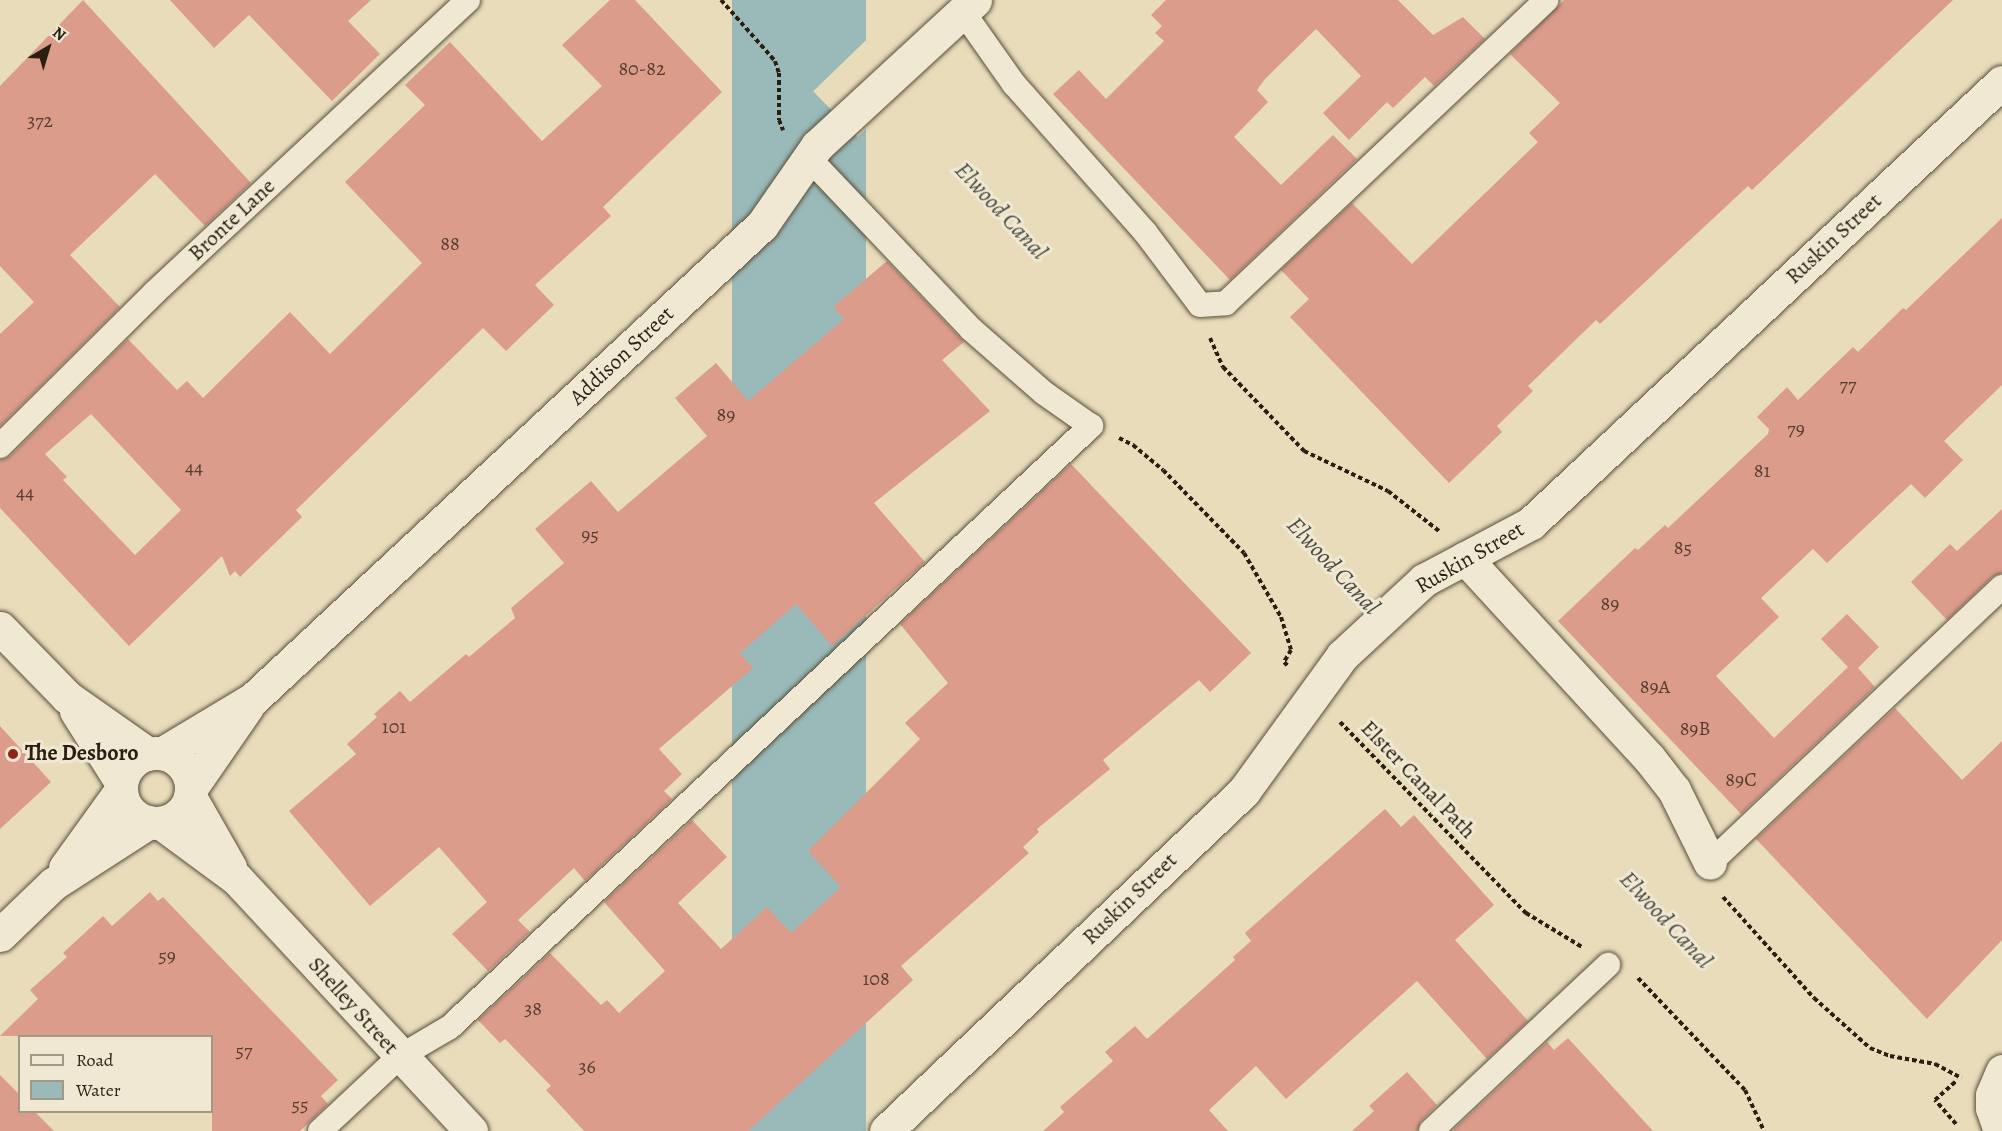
<!DOCTYPE html>
<html>
<head>
<meta charset="utf-8">
<style>
	body { margin:0 }
	#map { position:relative; width:2002px; height:1131px; overflow:hidden; background:#e8dcbb; font-family:Alegreya,serif }
	div>[style] { position:absolute }
	.water>* { inset:0; background:#99bab9; transform-origin:0 0 }
	.pier>* { inset:0; background:#e8dcbb; transform-origin:0 0 }
	.building>* { inset:0; background:#dc9c8c }
	.path>* { height:4px; margin-top:-2px; transform-origin:0; background:repeating-linear-gradient(90deg,#2a1f10 0 4.5px,transparent 0 7.5px) }
	.roads { filter:drop-shadow(0 0 2px #5a4e3b) drop-shadow(0 0 2px #5a4e3b) }
	.lane>* { height:24px; margin:-12px; padding:0 12px; transform-origin:12px; border-radius:12px; background:#f0e8d3 }
	.street>* { height:33px; margin:-16.5px; padding:0 16.5px; transform-origin:16.5px; border-radius:16.5px; background:#f0e8d3 }
	.street>.ring { margin:-16.5px; padding:0; box-sizing:content-box; background:none; border:33px solid #f0e8d3; border-radius:50% }
	.dots>* { width:16px; height:16px; translate:-50% -50%; box-sizing:border-box; border:3px solid #f0e8d3; border-radius:50% }
	span { translate:-50% -50%; white-space:nowrap; text-align:center; line-height:1.15; -webkit-text-stroke:6px #f0e8d3; paint-order:stroke }
	.number-label { font-size:20px; color:#563e2f }
	.number-label span { -webkit-text-stroke-width:0 }
	.street-label { font-size:22px; color:#2a1f10 }
	.poi-label { font-size:22px; color:#2a1f10; font-weight:700 }
	.left { translate:0 -50%; text-align:left }
	.water-label { font-size:24px; color:#4b4e43; font-style:italic }
	.legend { position:absolute; left:18px; top:1035px; width:195px; height:78px; box-sizing:border-box; background:#f0e8d3; border:2px solid #a19885; margin:0; padding:8px 10px; list-style:none; font-size:18px; color:#2a1f10 }
	.legend li { display:flex; align-items:center; gap:12px; height:30px }
	.legend b { width:30px; border:2px solid #a19885 }
	.north { position:absolute; left:18px; top:18px; width:60px; height:60px; -webkit-text-stroke:4px #f0e8d3; paint-order:stroke; rotate:38deg; font-size:16px; font-weight:700; line-height:24px; text-align:center; color:#2a1f10 }
	.north::after { content:''; display:block; margin:auto; width:21px; height:27px; background:#2a1f10; clip-path:polygon(50% 0,100% 100%,50% 72%,0 100%) }
</style>
</head>
<body>
<div id="map">
	<div class="water">
		<div style="left:732px;top:0;width:134px;height:1551px"></div>
	</div>
	<div class="pier">
		<div style="left:888px;top:19px;width:64px;height:104px;rotate:46deg"></div>
		<div style="left:1398px;top:563px;width:54px;height:103px;rotate:47deg"></div>
		<div style="clip-path:polygon(1909px 1108px,1930px 1131px,1885px 1131px)"></div>
	</div>
	<div class="building">
		<div style="clip-path:polygon(83px 0,251px 183px,205px 226px,155px 174px,70px 255px,120px 307px,0 426px,0 334px,34px 302px,0 266px,0 86px)"></div>
		<div style="clip-path:polygon(170px 0,371px 0,348px 21px,380px 54px,332px 101px,249px 15px,214px 48px)"></div>
		<div style="clip-path:polygon(evenodd,610px 0,635px 0,722px 92px,603px 207px,611px 216px,535px 285px,554px 305px,506px 351px,483px 328px,296px 510px,302px 517px,240px 577px,235px 571px,230px 576px,222px 556px,129px 646px,0 508px,0 460px,10px 456px,128px 339px,177px 390px,187px 381px,203px 398px,290px 312px,330px 354px,422px 263px,345px 182px,425px 105px,405px 85px,450px 42px,542px 141px,602px 86px,562px 45px,610px 0,91px 414px,181px 510px,135px 555px,63px 480px,67px 477px,45px 454px,91px 414px)"></div>
		<div style="clip-path:polygon(1166px 0,1398px 0,1433px 35px,1463px 17px,1485px 39px,1434px 86px,1425px 77px,1393px 108px,1387px 102px,1349px 140px,1323px 113px,1361px 76px,1316px 29px,1265px 79px,1257px 90px,1268px 102px,1234px 137px,1281px 185px,1333px 135px,1357px 159px,1230px 280px,1053px 94px,1079px 70px,1106px 99px,1164px 41px,1155px 33px,1162px 26px,1151px 15px)"></div>
		<div style="clip-path:polygon(1564px 0,1953px 0,1752px 190px,1748px 186px,1600px 324px,1596px 320px,1528px 386px,1533px 391px,1497px 426px,1502px 432px,1449px 483px,1290px 317px,1309px 299px,1281px 270px,1352px 203px,1412px 264px,1538px 142px,1529px 133px,1560px 103px,1510px 54px)"></div>
		<div style="clip-path:polygon(2002px 218px,2002px 385px,1944px 441px,1963px 460px,1925px 498px,1911px 484px,1827px 563px,1813px 549px,1761px 598px,1779px 617px,1716px 676px,1774px 738px,1848px 667px,1821px 639px,1847px 614px,1879px 647px,1858px 668px,1875px 687px,1741px 814px,1558px 621px,1635px 548px,1638px 550px,1665px 525px,1668px 528px,1768px 434px,1769px 429px,1757px 417px,1787px 387px,1798px 400px,1853px 347px,1858px 352px,1903px 308px,1906px 310px)"></div>
		<div style="clip-path:polygon(887px 261px,964px 342px,942px 360px,990px 411px,874px 503px,925px 562px,832px 646px,796px 604px,740px 653px,753px 668px,659px 749px,682px 774px,664px 791px,672px 799px,585px 881px,574px 868px,518px 920px,530px 932px,488px 971px,452px 934px,487px 902px,439px 847px,370px 906px,289px 811px,356px 754px,347px 744px,377px 717px,374px 714px,400px 691px,410px 702px,466px 654px,469px 657px,515px 618px,511px 608px,564px 563px,535px 529px,591px 481px,618px 512px,707px 436px,675px 398px,716px 363px,748px 401px,844px 319px,833px 307px)"></div>
		<div style="clip-path:polygon(1071px 464px,1251px 653px,1210px 692px,1199px 680px,1103px 760px,1110px 769px,1037px 829px,1039px 832px,1023px 847px,1029px 853px,901px 966px,913px 980px,748px 1131px,584px 1131px,546px 1090px,551px 1086px,505px 1039px,500px 1043px,478px 1020px,550px 953px,601px 1005px,607px 1000px,619px 1013px,665px 971px,604px 902px,692px 820px,727px 857px,678px 903px,721px 949px,767px 907px,791px 933px,841px 887px,808px 851px,920px 739px,905px 723px,948px 683px,900px 624px)"></div>
		<div style="clip-path:polygon(2002px 509px,2002px 573px,1992px 577px,1947px 620px,1911px 582px,1950px 544px,1957px 551px)"></div>
		<div style="clip-path:polygon(1895px 708px,1962px 780px,2002px 741px,2002px 940px,1927px 1019px,1756px 839px)"></div>
		<div style="clip-path:polygon(0 726px,51px 782px,0 829px)"></div>
		<div style="clip-path:polygon(1385px 809px,1401px 827px,1414px 815px,1494px 905px,1455px 940px,1528px 1021px,1487px 1059px,1417px 981px,1286px 1099px,1256px 1066px,1209px 1110px,1228px 1131px,1043px 1131px,1064px 1112px,1060px 1107px,1113px 1061px,1105px 1052px,1135px 1026px,1147px 1039px,1235px 960px,1233px 957px,1251px 941px,1245px 933px)"></div>
		<div style="clip-path:polygon(150px 892px,158px 901px,163px 897px,338px 1080px,321px 1096px,328px 1104px,300px 1131px,212px 1131px,212px 1036px,0 1036px,38px 999px,30px 990px,67px 957px,63px 953px,103px 916px,112px 926px)"></div>
		<div style="clip-path:polygon(1568px 1038px,1653px 1131px,1452px 1131px,1547px 1042px,1554px 1050px)"></div>
		<div style="clip-path:polygon(1407px 1072px,1437px 1105px,1421px 1121px,1417px 1131px,1352px 1131px,1374px 1111px,1369px 1106px)"></div>
		<div style="clip-path:polygon(0 1075px,20px 1095px,20px 1112px,35px 1112px,54px 1131px,0 1131px)"></div>
	</div>
	<div class="path">
		<div style="left:721px;top:0;width:81px;rotate:48.5deg"></div>
		<div style="left:775px;top:61px;width:13px;rotate:72deg"></div>
		<div style="left:779px;top:73px;width:47px;rotate:90deg"></div>
		<div style="left:779px;top:120px;width:11px;rotate:68deg"></div>
		<div style="left:1210px;top:338px;width:32px;rotate:66deg"></div>
		<div style="left:1223px;top:367px;width:117px;rotate:46deg"></div>
		<div style="left:1304px;top:451px;width:93px;rotate:25.5deg"></div>
		<div style="left:1388px;top:491px;width:65px;rotate:38.1deg"></div>
		<div style="left:1119px;top:438px;width:16px;rotate:27deg"></div>
		<div style="left:1133px;top:445px;width:39px;rotate:40deg"></div>
		<div style="left:1163px;top:470px;width:116px;rotate:45.7deg"></div>
		<div style="left:1244px;top:553px;width:74px;rotate:60deg"></div>
		<div style="left:1281px;top:617px;width:34px;rotate:73deg"></div>
		<div style="left:1291px;top:650px;width:14px;rotate:120deg"></div>
		<div style="left:1284px;top:662px;width:6px;rotate:45deg"></div>
		<div style="left:1340px;top:722px;width:267px;rotate:45.8deg"></div>
		<div style="left:1526px;top:913px;width:66px;rotate:31.3deg"></div>
		<div style="left:1723px;top:897px;width:136px;rotate:48deg"></div>
		<div style="left:1814px;top:998px;width:75px;rotate:41.8deg"></div>
		<div style="left:1870px;top:1048px;width:22px;rotate:22deg"></div>
		<div style="left:1890px;top:1056px;width:46px;rotate:10.1deg"></div>
		<div style="left:1935px;top:1064px;width:30px;rotate:28deg"></div>
		<div style="left:1638px;top:978px;width:155px;rotate:46.3deg"></div>
		<div style="left:1745px;top:1090px;width:45px;rotate:65.1deg"></div>
		<div style="left:1956px;top:1124px;width:32px;rotate:-131deg"></div>
		<div style="left:1935px;top:1100px;width:30px;rotate:-42deg"></div>
	</div>
	<div class="roads">
		<div class="lane">
			<div style="left:961px;top:9px;width:92px;rotate:54.8deg"></div>
			<div style="left:1014px;top:84px;width:198px;rotate:48.5deg"></div>
			<div style="left:1145px;top:232px;width:91px;rotate:53deg"></div>
			<div style="left:1200px;top:305px;width:26px;rotate:-4deg"></div>
			<div style="left:1226px;top:303px;width:441px;rotate:-43.4deg"></div>
			<div style="left:0;top:446px;width:218px;rotate:-44.8deg"></div>
			<div style="left:155px;top:292px;width:428px;rotate:-43deg"></div>
			<div style="left:1710px;top:863px;width:402px;rotate:-43.4deg"></div>
			<div style="left:320px;top:1131px;width:108px;rotate:-43.1deg"></div>
			<div style="left:399px;top:1057px;width:59px;rotate:-30.5deg"></div>
			<div style="left:450px;top:1027px;width:879px;rotate:-43.16deg"></div>
			<div style="left:1091px;top:426px;width:57px;rotate:-144.9deg"></div>
			<div style="left:1044px;top:393px;width:97px;rotate:-138.8deg"></div>
			<div style="left:971px;top:329px;width:237px;rotate:-133.5deg"></div>
			<div style="left:1431px;top:1131px;width:243px;rotate:-43.2deg"></div>
		</div>
		<div class="street">
			<div style="left:1465px;top:558px;width:272px;rotate:47.4deg"></div>
			<div style="left:1649px;top:758px;width:41px;rotate:52deg"></div>
			<div style="left:1674px;top:790px;width:81px;rotate:63.7deg"></div>
			<div style="left:0;top:628px;width:96px;rotate:45.8deg"></div>
			<div style="left:67px;top:697px;width:99px;rotate:35.1deg"></div>
			<div style="left:76px;top:711px;width:84px;rotate:57.6deg"></div>
			<div style="left:163px;top:753px;width:105px;rotate:-31deg"></div>
			<div style="left:253px;top:699px;width:696px;rotate:-42.96deg"></div>
			<div style="left:762px;top:225px;width:96px;rotate:-55.2deg"></div>
			<div style="left:817px;top:146px;width:215px;rotate:-42.7deg"></div>
			<div class="ring" style="left:121px;top:753px;width:37px;height:37px"></div>
			<div style="left:191px;top:788px;width:98px;rotate:-55.3deg"></div>
			<div style="left:190px;top:797px;width:81px;rotate:60.3deg"></div>
			<div style="left:161px;top:823px;width:94px;rotate:36.4deg"></div>
			<div style="left:237px;top:879px;width:344px;rotate:47.1deg"></div>
			<div style="left:65px;top:868px;width:96px;rotate:-54.3deg"></div>
			<div style="left:0;top:935px;width:74px;rotate:-43.9deg"></div>
			<div style="left:53px;top:884px;width:114px;rotate:-32.9deg"></div>
			<div style="left:886px;top:1131px;width:494px;rotate:-43.5deg"></div>
			<div style="left:1244px;top:791px;width:167px;rotate:-54deg"></div>
			<div style="left:1342px;top:656px;width:112px;rotate:-42.8deg"></div>
			<div style="left:1424px;top:580px;width:121px;rotate:-28deg"></div>
			<div style="left:1531px;top:523px;width:645px;rotate:-43.12deg"></div>
			<div style="left:2000px;top:1131px;width:24px;rotate:-109deg"></div>
			<div style="left:1992px;top:1108px;width:13px;rotate:-90deg"></div>
			<div style="left:1992px;top:1095px;width:26px;rotate:-67deg"></div>
		</div>
	</div>
	<div class="dots">
		<div style="left:13px;top:754px;background:#8f2418"></div>
	</div>
	<div class="number-label">
		<span style="left:642px;top:68px">80-82</span>
		<span style="left:40px;top:120px">372</span>
		<span style="left:450px;top:243px">88</span>
		<span style="left:1848px;top:384px">77</span>
		<span style="left:726px;top:414px">89</span>
		<span style="left:1796px;top:428px">79</span>
		<span style="left:194px;top:467px">44</span>
		<span style="left:1762px;top:470px">81</span>
		<span style="left:25px;top:492px">44</span>
		<span style="left:590px;top:534px">95</span>
		<span style="left:1683px;top:547px">85</span>
		<span style="left:1610px;top:603px">89</span>
		<span style="left:1655px;top:686px">89A</span>
		<span style="left:394px;top:726px">101</span>
		<span style="left:1695px;top:728px">89B</span>
		<span style="left:1741px;top:779px">89C</span>
		<span style="left:167px;top:955px">59</span>
		<span style="left:876px;top:978px">108</span>
		<span style="left:533px;top:1008px">38</span>
		<span style="left:244px;top:1050px">57</span>
		<span style="left:587px;top:1066px">36</span>
		<span style="left:300px;top:1104px">55</span>
	</div>
	<div class="street-label">
		<span style="left:232px;top:220px;rotate:-43deg">Bronte Lane</span>
		<span style="left:1834px;top:239px;rotate:-43deg">Ruskin Street</span>
		<span style="left:622px;top:356px;rotate:-43deg">Addison Street</span>
		<span style="left:1470px;top:558px;rotate:-30deg">Ruskin Street</span>
		<span style="left:1418px;top:780px;rotate:46deg">Elster Canal Path</span>
		<span style="left:1130px;top:899px;rotate:-44deg">Ruskin Street</span>
		<span style="left:353px;top:1006px;rotate:48deg">Shelley Street</span>
	</div>
	<div class="poi-label">
		<span class="left" style="left:25px;top:754px">The Desboro</span>
	</div>
	<div class="water-label">
		<span style="left:1001px;top:211px;rotate:47deg">Elwood Canal</span>
		<span style="left:1333px;top:566px;rotate:47deg">Elwood Canal</span>
		<span style="left:1666px;top:920px;rotate:47deg">Elwood Canal</span>
	</div>
	<ul class="legend">
	<li><b style="height:8px;background:#f0e8d3"></b>Road</li>
	<li><b style="height:16px;background:#99bab9"></b>Water</li>
	</ul>
	<div class="north">N</div>
</div>
</body>
</html>
